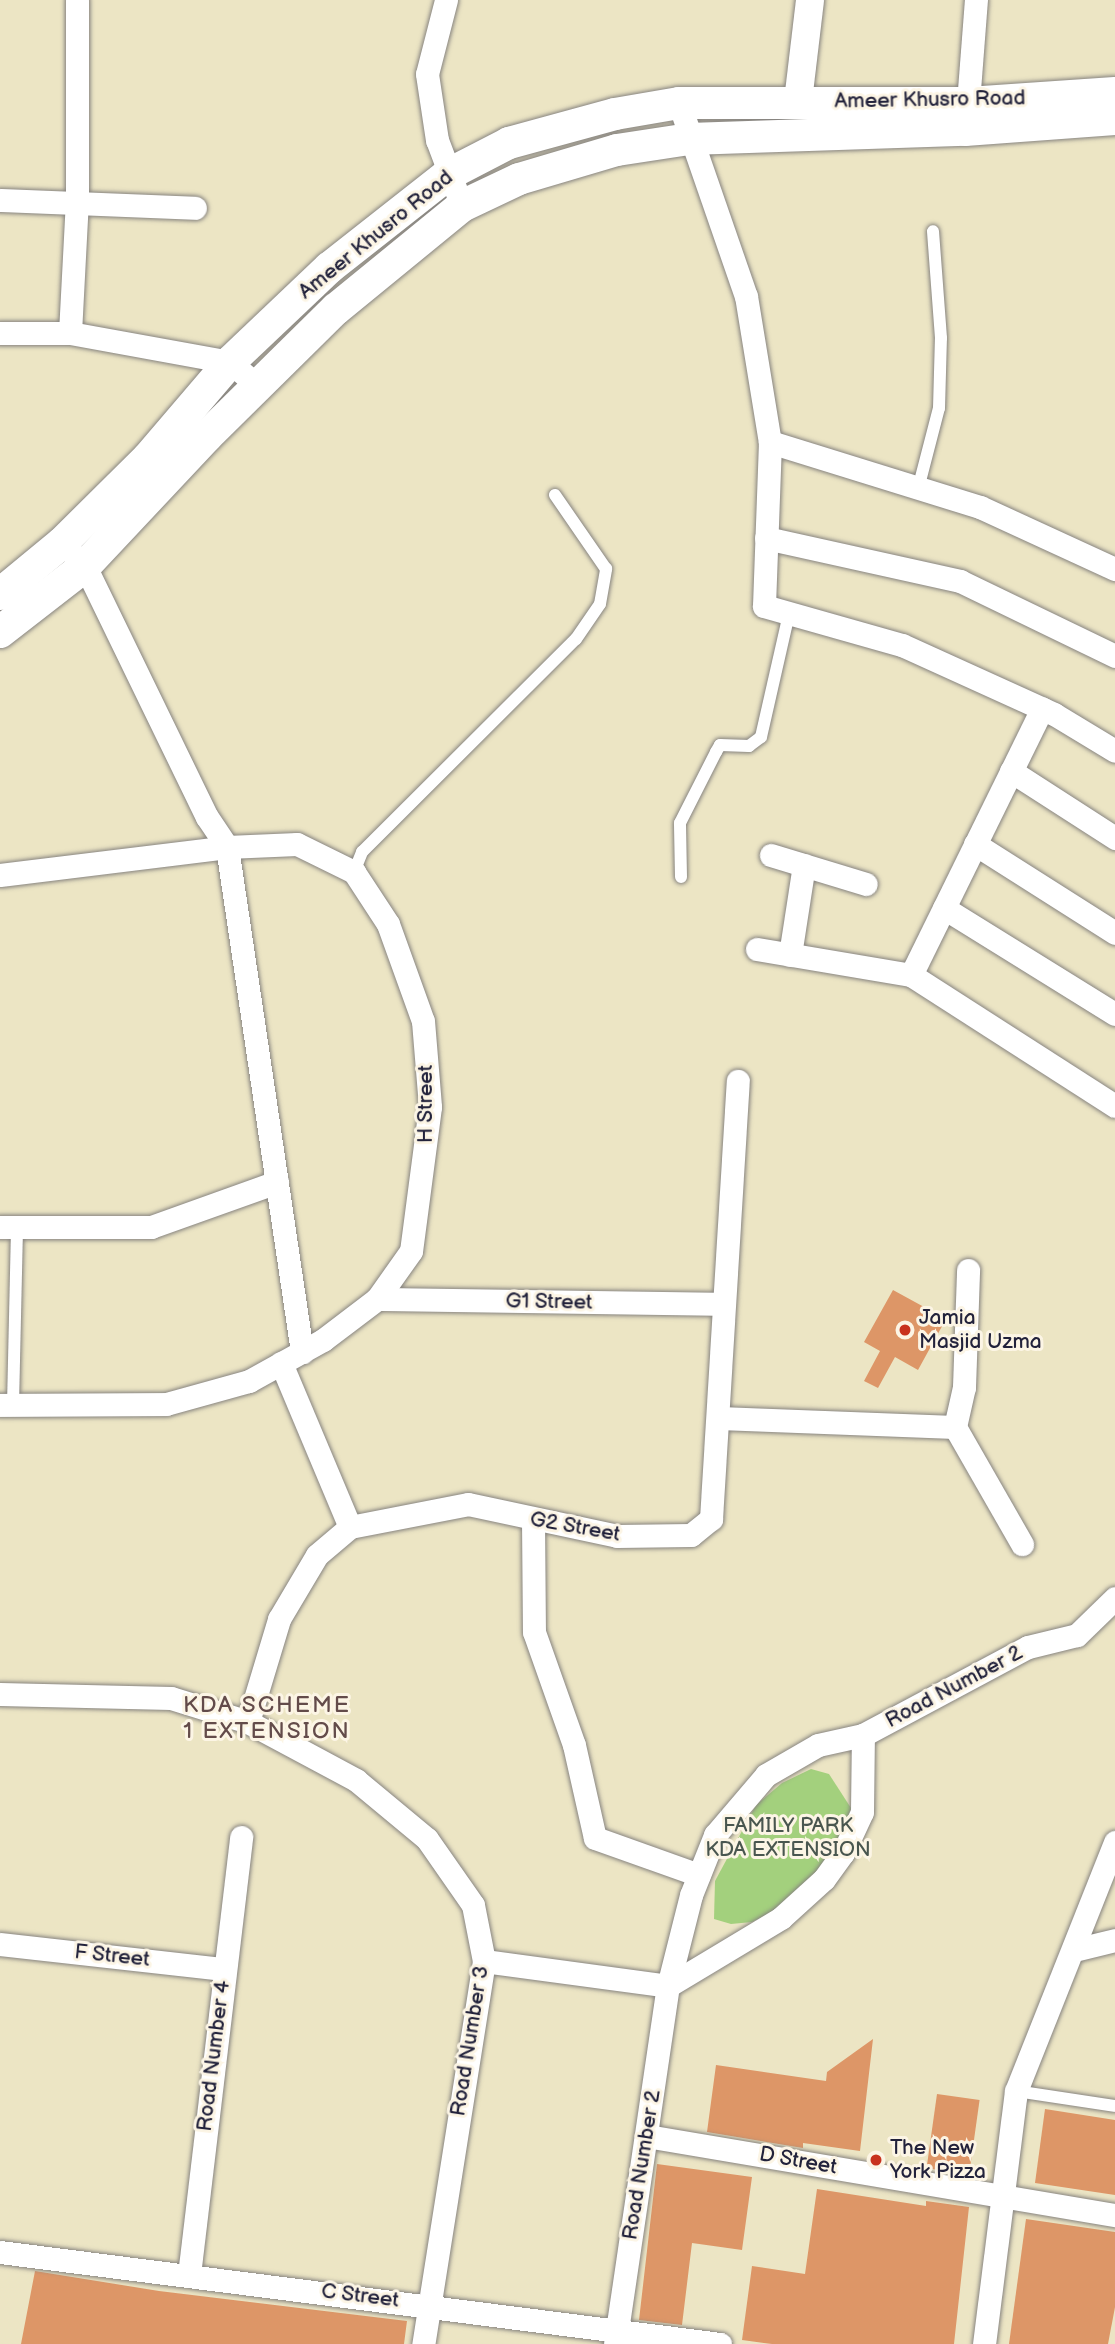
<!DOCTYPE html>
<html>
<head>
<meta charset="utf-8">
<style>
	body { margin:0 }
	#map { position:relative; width:1115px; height:2344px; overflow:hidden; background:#ece5c4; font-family:"Balsamiq Sans",sans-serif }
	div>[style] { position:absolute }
	.green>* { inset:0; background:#a3d07d }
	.building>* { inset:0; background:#dd9667; transform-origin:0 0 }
	.roads { filter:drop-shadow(0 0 2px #878480) drop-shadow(0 0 2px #878480) }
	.service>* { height:12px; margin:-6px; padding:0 6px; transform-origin:6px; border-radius:6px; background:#fff }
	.minor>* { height:23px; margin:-11.5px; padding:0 11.5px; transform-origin:11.5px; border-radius:11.5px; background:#fff }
	.tertiary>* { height:28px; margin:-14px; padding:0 14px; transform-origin:14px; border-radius:14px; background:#fff }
	.secondary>* { height:32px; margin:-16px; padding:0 16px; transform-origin:16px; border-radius:16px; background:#fff }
	.dots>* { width:19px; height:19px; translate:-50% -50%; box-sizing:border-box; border:4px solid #fcf5e5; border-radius:50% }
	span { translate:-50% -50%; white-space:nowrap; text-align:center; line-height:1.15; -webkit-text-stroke:6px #fcf5e5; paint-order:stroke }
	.street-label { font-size:21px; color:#22223b }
	.poi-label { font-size:21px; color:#22223b }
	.left { translate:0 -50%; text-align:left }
	.park-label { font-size:21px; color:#49564f }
	.neighbourhood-label { font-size:23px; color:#634b4a; letter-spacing:2px }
</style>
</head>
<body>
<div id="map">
	<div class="green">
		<div style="clip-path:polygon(811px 1769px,829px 1774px,851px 1808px,840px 1840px,823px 1867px,775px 1911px,752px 1922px,731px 1924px,714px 1919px,715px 1881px,756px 1805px,782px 1783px)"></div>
	</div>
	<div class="building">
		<div style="clip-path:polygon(893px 1290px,946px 1319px,918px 1370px,895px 1357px,878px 1388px,864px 1381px,880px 1351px,864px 1342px)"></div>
		<div style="clip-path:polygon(873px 2039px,860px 2151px,803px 2143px,803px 2148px,707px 2132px,716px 2065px,826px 2081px,827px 2072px)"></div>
		<div style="left:937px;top:2094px;width:43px;height:75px;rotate:8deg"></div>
		<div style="clip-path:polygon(1045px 2109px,1115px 2120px,1115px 2195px,1035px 2183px)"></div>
		<div style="clip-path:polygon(657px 2164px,752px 2177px,742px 2250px,692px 2243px,682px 2325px,639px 2320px)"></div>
		<div style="clip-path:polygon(817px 2189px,926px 2206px,926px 2201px,969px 2207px,954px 2344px,772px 2344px,742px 2340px,752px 2266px,805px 2274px)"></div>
		<div style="clip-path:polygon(1026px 2219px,1115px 2232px,1115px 2307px,1108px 2344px,1009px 2344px)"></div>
		<div style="clip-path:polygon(35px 2271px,159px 2291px,407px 2321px,404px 2344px,21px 2344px)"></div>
	</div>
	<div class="roads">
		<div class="service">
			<div style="left:918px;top:489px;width:84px;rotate:-75.5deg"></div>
			<div style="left:939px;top:408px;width:70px;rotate:-88.4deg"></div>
			<div style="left:941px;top:338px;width:107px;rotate:-94.3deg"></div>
			<div style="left:354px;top:872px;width:22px;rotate:-68deg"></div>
			<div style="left:362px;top:852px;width:302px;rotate:-44.9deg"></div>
			<div style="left:576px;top:639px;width:42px;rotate:-55.6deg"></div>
			<div style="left:600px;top:604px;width:36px;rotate:-80deg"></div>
			<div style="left:606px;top:569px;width:90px;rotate:-124.6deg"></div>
			<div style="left:681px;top:877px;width:54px;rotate:-91.1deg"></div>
			<div style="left:680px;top:823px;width:80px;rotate:-63.1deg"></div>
			<div style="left:716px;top:752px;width:8px;rotate:-60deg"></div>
			<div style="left:720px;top:745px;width:29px;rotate:2deg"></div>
			<div style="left:749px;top:746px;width:15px;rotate:-37deg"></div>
			<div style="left:761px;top:737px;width:126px;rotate:-77.2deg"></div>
			<div style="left:13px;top:1405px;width:177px;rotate:-88.7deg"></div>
			<div style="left:1016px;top:2091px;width:100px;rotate:8.6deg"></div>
		</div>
		<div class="minor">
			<div style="left:446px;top:0;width:76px;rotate:104.4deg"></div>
			<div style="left:427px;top:74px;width:67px;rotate:81.4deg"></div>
			<div style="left:437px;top:140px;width:71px;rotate:69.3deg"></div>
			<div style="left:679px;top:103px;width:204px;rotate:70.9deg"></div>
			<div style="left:746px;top:296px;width:148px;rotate:80.7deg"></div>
			<div style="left:770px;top:442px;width:164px;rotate:92.1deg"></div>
			<div style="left:764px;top:606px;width:143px;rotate:15.8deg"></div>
			<div style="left:902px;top:645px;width:167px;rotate:24.4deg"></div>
			<div style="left:1054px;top:714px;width:71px;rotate:31.2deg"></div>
			<div style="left:968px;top:103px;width:103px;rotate:-85.6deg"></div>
			<div style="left:0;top:200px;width:195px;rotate:2.3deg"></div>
			<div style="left:0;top:333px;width:70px"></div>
			<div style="left:70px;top:333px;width:163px;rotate:10.3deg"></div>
			<div style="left:230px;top:362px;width:38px;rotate:41deg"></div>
			<div style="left:70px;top:333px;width:133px;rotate:-87deg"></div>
			<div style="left:77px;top:200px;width:200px;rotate:-90deg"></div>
			<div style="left:770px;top:442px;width:220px;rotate:17.2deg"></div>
			<div style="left:980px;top:507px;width:149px;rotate:24.7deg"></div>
			<div style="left:766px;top:538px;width:199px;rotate:12.5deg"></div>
			<div style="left:960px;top:581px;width:172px;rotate:25.8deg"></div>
			<div style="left:74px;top:555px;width:16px;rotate:45deg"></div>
			<div style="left:85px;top:566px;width:279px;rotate:64.1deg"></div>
			<div style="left:207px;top:817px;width:36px;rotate:56deg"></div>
			<div style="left:227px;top:847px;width:511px;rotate:81.55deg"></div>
			<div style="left:1011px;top:771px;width:124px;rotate:32.8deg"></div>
			<div style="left:975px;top:844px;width:166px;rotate:32.4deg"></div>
			<div style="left:771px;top:855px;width:99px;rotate:17deg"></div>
			<div style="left:0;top:875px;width:229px;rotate:-7deg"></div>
			<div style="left:227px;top:847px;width:70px;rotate:-2.5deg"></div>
			<div style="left:297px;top:844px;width:64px;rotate:26.2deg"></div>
			<div style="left:354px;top:872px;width:62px;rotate:56.8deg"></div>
			<div style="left:388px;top:924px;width:103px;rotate:70.2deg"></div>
			<div style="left:423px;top:1021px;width:86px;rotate:85.3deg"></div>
			<div style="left:430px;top:1107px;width:145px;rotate:97.5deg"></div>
			<div style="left:411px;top:1251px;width:59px;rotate:125.3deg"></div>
			<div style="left:377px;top:1299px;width:68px;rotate:142.8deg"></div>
			<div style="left:323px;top:1340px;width:85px;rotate:151deg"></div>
			<div style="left:249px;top:1381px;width:86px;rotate:164.5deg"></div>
			<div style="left:166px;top:1404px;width:166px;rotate:179.7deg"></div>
			<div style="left:944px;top:908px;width:201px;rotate:31.8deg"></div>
			<div style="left:757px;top:949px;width:156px;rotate:9.6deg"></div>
			<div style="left:911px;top:975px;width:242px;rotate:32.7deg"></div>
			<div style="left:790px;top:955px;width:91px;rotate:-81.2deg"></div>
			<div style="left:911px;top:975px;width:297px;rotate:-63.8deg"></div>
			<div style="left:0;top:1227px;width:151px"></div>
			<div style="left:151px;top:1227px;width:134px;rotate:-19.7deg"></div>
			<div style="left:377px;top:1299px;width:344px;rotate:0.8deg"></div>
			<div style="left:281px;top:1363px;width:178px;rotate:67.2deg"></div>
			<div style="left:719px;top:1418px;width:236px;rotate:2.2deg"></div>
			<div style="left:955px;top:1427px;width:41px;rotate:-77.3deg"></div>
			<div style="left:964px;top:1387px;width:117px;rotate:-88deg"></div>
			<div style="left:955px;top:1427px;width:135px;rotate:60.2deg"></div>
			<div style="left:533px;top:1520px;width:112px;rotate:89.5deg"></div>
			<div style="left:534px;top:1632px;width:120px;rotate:70.5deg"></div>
			<div style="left:574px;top:1745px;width:95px;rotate:77.3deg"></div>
			<div style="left:595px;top:1838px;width:110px;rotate:19.6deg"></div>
			<div style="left:0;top:1694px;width:171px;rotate:1.3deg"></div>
			<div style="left:171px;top:1698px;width:81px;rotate:17.3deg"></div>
			<div style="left:248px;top:1722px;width:123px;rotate:28.2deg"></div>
			<div style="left:356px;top:1780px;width:92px;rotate:39.7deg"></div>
			<div style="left:427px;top:1839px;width:80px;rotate:55.1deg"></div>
			<div style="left:473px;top:1905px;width:57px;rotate:78.9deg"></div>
			<div style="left:484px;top:1961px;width:388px;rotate:99deg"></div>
			<div style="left:248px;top:1722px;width:108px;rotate:-73.2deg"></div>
			<div style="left:279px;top:1619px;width:74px;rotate:-59.3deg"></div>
			<div style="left:317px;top:1555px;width:43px;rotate:-40.3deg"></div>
			<div style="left:350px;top:1527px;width:120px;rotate:-11deg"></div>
			<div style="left:468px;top:1504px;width:152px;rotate:12.1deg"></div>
			<div style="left:617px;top:1536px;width:74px;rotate:-0.8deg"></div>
			<div style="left:691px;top:1535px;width:26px;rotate:-39deg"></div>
			<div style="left:711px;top:1519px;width:439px;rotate:-86.5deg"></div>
			<div style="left:0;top:1944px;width:225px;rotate:6.4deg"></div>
			<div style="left:1074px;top:1950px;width:42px;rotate:-13.7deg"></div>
			<div style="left:484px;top:1961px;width:186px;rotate:7.7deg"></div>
			<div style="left:668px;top:1986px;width:132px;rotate:-31deg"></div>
			<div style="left:781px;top:1918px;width:58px;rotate:-42.2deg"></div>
			<div style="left:824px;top:1879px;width:32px;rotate:-54deg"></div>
			<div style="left:843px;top:1853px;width:45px;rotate:-65.1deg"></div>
			<div style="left:862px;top:1812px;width:77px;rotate:-89.3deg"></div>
			<div style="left:647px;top:2136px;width:475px;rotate:9.6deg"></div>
			<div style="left:0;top:2252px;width:726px;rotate:7.28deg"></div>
			<div style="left:189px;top:2275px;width:441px;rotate:-83.2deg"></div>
			<div style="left:615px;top:2344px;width:362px;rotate:-81.6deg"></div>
			<div style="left:668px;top:1986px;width:94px;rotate:-75.8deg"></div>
			<div style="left:691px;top:1895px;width:65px;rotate:-68.2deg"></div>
			<div style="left:715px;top:1835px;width:79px;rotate:-49.6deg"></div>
			<div style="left:766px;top:1775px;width:60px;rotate:-30deg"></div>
			<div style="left:818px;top:1745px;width:46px;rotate:-12.5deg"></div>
			<div style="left:863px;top:1735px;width:187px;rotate:-28.1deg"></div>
			<div style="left:1028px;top:1647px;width:50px;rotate:-13.8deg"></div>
			<div style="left:1077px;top:1635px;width:53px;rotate:-44.2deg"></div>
			<div style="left:984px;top:2344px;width:255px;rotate:-82.8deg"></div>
			<div style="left:1016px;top:2091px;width:268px;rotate:-68.3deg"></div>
		</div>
		<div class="tertiary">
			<div style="left:798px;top:101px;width:102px;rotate:-83.2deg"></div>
		</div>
		<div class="secondary">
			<div style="left:0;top:594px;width:80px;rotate:-39.4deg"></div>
			<div style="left:62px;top:543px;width:121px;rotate:-44.7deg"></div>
			<div style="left:148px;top:458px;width:126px;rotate:-49.5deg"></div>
			<div style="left:230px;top:362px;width:137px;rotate:-43.5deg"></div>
			<div style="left:329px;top:268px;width:150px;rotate:-38.2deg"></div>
			<div style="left:447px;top:175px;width:70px;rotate:-27.3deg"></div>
			<div style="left:509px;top:143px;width:110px;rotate:-15.3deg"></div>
			<div style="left:615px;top:114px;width:65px;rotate:-9.8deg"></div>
			<div style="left:679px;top:103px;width:289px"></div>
			<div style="left:968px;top:103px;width:147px;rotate:-3.9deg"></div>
			<div style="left:0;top:632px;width:108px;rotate:-37.8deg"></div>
			<div style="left:85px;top:566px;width:178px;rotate:-46.8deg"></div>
			<div style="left:207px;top:436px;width:181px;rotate:-44.6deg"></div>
			<div style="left:336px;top:309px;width:163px;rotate:-39.3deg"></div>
			<div style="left:462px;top:206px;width:63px;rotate:-25.3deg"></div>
			<div style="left:519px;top:179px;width:102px;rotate:-16.5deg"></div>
			<div style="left:617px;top:150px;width:73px;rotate:-8.7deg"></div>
			<div style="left:689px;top:139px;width:276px;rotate:-1.9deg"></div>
			<div style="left:965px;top:130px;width:150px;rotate:-4.2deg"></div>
		</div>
	</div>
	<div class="dots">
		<div style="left:905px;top:1330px;background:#c8321e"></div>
		<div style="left:876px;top:2160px;background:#c8321e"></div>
	</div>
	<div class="street-label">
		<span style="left:930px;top:100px;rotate:-1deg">Ameer Khusro Road</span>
		<span style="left:376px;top:235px;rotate:-39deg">Ameer Khusro Road</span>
		<span style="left:426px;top:1104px;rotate:-90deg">H Street</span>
		<span style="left:549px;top:1302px;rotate:1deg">G1 Street</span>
		<span style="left:575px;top:1527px;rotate:10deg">G2 Street</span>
		<span style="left:954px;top:1687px;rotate:-28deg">Road Number 2</span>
		<span style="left:112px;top:1956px;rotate:6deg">F Street</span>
		<span style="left:470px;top:2041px;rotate:-81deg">Road Number 3</span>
		<span style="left:214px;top:2056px;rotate:-83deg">Road Number 4</span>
		<span style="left:798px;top:2161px;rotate:10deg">D Street</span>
		<span style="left:642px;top:2165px;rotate:-81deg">Road Number 2</span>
		<span style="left:360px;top:2296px;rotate:7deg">C Street</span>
	</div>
	<div class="poi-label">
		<span class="left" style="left:919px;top:1330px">Jamia<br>Masjid Uzma</span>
		<span class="left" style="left:890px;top:2160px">The New<br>York Pizza</span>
	</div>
	<div class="park-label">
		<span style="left:788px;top:1838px">FAMILY PARK<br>KDA EXTENSION</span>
	</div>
	<div class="neighbourhood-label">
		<span style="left:267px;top:1718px">KDA SCHEME<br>1 EXTENSION</span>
	</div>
</div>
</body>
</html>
